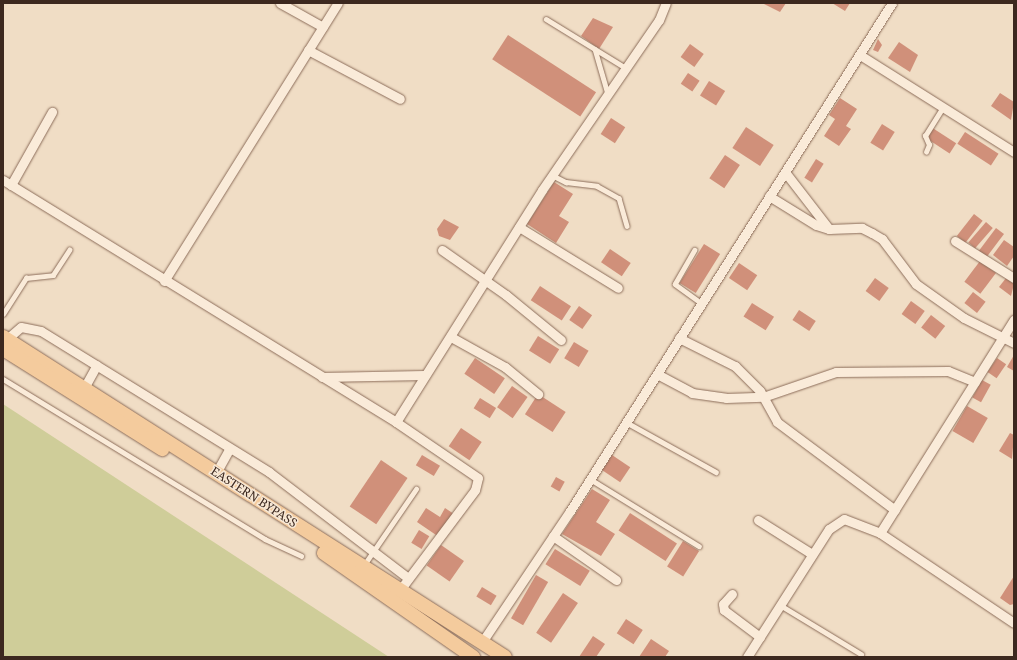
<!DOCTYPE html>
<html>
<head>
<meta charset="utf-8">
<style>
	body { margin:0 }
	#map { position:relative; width:1017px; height:660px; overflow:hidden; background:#f0ddc5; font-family:"Noto Serif",serif }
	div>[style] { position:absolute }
	.green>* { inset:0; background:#cfcd99 }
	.building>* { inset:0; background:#d0907a; transform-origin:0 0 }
	.roads { filter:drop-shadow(0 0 1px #8c6d5a) drop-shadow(0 0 1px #8c6d5a) }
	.service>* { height:4.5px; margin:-2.25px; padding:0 2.25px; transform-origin:2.25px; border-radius:2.25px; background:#faebd9 }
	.minor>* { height:9px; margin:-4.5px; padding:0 4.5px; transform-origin:4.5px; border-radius:4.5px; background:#faebd9 }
	.primary>* { height:14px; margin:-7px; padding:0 7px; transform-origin:7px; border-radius:7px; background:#f4cb9d }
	span { translate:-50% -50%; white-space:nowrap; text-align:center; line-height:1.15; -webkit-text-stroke:3px #f7e8d6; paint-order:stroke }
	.street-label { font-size:12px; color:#3c281f }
	.frame { position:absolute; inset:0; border:4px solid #3c281f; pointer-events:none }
</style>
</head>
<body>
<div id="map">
	<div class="green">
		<div style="clip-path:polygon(3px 404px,389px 657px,3px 657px)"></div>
	</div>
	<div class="building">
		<div style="clip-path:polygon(762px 3px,786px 3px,780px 12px)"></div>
		<div style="clip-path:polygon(832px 3px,850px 3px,845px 11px)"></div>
		<div style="clip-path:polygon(593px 18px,613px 27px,599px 49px,581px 36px)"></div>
		<div style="left:508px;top:35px;width:105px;height:29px;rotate:33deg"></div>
		<div style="clip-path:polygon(878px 39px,882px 45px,878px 52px,873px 50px)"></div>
		<div style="clip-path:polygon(899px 42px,918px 55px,910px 72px,888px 58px)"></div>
		<div style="left:690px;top:44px;width:17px;height:16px;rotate:36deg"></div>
		<div style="left:688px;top:73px;width:14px;height:13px;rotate:34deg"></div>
		<div style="left:709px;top:81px;width:19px;height:17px;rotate:32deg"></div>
		<div style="clip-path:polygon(1000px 93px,1014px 102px,1011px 120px,991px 106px)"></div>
		<div style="clip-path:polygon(840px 98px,857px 109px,846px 126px,851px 129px,839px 146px,824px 136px,835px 119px,829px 115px)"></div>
		<div style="left:611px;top:118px;width:17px;height:19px;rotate:33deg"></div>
		<div style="left:882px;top:124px;width:15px;height:22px;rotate:32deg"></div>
		<div style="left:746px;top:127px;width:33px;height:25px;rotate:33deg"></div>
		<div style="left:931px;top:127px;width:30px;height:12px;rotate:33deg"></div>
		<div style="left:965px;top:132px;width:40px;height:14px;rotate:33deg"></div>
		<div style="left:725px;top:155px;width:18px;height:28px;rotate:34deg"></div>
		<div style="left:816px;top:159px;width:9px;height:22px;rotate:32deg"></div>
		<div style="clip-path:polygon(554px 182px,573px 194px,559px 216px,569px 222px,556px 243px,527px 224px)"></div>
		<div style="left:974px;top:214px;width:11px;height:28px;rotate:38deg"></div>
		<div style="clip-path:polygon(444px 219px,459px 227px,450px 240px,439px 236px,437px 229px)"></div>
		<div style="left:986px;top:222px;width:9px;height:27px;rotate:41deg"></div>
		<div style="left:996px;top:228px;width:10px;height:29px;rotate:37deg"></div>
		<div style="clip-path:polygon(1004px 240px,1014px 247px,1014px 256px,1007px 266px,993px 255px)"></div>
		<div style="left:704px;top:244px;width:19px;height:46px;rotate:32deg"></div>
		<div style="left:610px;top:249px;width:25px;height:16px;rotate:34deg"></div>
		<div style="left:980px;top:261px;width:20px;height:26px;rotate:37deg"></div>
		<div style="left:739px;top:263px;width:22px;height:18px;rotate:34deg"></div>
		<div style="left:875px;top:278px;width:17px;height:16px;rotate:36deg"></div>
		<div style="clip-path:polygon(1006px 278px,1014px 284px,1011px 296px,999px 287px)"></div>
		<div style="left:540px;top:286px;width:37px;height:17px;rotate:33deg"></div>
		<div style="left:973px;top:292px;width:16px;height:14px;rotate:38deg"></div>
		<div style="left:911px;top:301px;width:17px;height:16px;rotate:36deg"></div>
		<div style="left:752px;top:303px;width:26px;height:16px;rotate:32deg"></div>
		<div style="left:579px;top:306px;width:16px;height:17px;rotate:35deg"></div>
		<div style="left:799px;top:310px;width:20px;height:12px;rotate:33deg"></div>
		<div style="left:931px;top:315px;width:18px;height:16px;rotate:38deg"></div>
		<div style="left:538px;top:336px;width:25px;height:17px;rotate:32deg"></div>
		<div style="left:574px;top:342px;width:17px;height:19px;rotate:31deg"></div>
		<div style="clip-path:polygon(1014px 355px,1014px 371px,1007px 367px)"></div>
		<div style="left:475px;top:358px;width:36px;height:19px;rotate:34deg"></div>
		<div style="left:997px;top:358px;width:11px;height:17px;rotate:34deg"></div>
		<div style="left:982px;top:380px;width:10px;height:20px;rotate:29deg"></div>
		<div style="left:512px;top:386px;width:19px;height:26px;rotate:35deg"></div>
		<div style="left:538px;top:394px;width:33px;height:24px;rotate:33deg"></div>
		<div style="left:480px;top:398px;width:19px;height:12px;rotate:32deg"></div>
		<div style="left:967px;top:406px;width:24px;height:29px;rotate:30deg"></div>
		<div style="left:461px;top:428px;width:25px;height:22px;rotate:34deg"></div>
		<div style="clip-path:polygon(1010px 433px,1014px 435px,1012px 459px,999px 451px)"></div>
		<div style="left:422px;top:455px;width:21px;height:12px;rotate:31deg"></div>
		<div style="left:612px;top:455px;width:22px;height:18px;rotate:34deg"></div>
		<div style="left:381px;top:460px;width:32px;height:56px;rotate:34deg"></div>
		<div style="left:556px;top:477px;width:10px;height:11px;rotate:29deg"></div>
		<div style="clip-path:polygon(592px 489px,610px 500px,596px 522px,615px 534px,601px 556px,562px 534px)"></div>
		<div style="clip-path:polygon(426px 508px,440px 517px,445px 508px,454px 514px,439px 537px,417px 522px)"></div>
		<div style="left:630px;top:513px;width:56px;height:21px;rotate:33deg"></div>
		<div style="left:419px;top:530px;width:12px;height:15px;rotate:31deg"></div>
		<div style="left:683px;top:541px;width:19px;height:30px;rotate:32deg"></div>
		<div style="left:441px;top:545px;width:28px;height:25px;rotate:35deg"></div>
		<div style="left:555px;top:549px;width:41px;height:18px;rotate:32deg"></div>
		<div style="left:536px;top:575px;width:14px;height:50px;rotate:30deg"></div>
		<div style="clip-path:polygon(1014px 576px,1014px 604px,1010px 605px,1000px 598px)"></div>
		<div style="left:482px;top:587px;width:17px;height:11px;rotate:31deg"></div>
		<div style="left:563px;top:593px;width:18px;height:48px;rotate:34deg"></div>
		<div style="left:626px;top:619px;width:20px;height:17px;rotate:33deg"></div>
		<div style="clip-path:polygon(593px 636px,605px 644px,596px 657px,579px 657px)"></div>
		<div style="clip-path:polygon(651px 639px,669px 651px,665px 657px,639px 657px)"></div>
	</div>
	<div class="roads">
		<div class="service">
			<div style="left:546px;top:19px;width:94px;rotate:31.5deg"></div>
			<div style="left:595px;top:49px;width:47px;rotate:73.9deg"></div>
			<div style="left:926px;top:152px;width:8px;rotate:-67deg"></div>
			<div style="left:929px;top:145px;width:10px;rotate:-114deg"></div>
			<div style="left:925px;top:136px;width:34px;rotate:-58deg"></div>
			<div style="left:552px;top:175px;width:16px;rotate:27deg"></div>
			<div style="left:566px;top:182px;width:31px;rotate:7deg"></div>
			<div style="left:597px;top:186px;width:25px;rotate:29deg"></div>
			<div style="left:619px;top:198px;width:29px;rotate:74deg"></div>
			<div style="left:695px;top:250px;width:39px;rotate:120deg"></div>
			<div style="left:675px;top:284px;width:32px;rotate:36deg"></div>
			<div style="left:3px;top:314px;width:43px;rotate:-57.4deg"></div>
			<div style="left:26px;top:278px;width:27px;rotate:-6deg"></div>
			<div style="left:53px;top:275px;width:30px;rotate:-57deg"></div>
			<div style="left:3px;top:379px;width:307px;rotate:31.4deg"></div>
			<div style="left:265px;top:539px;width:40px;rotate:25deg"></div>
			<div style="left:626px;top:422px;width:103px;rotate:29.1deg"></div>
			<div style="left:590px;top:479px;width:128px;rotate:31.6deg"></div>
			<div style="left:364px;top:565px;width:92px;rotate:-55.6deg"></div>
			<div style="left:780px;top:605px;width:95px;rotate:31.2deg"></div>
		</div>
		<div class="minor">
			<div style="left:280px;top:3px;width:49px;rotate:29.2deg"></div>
			<div style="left:308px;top:50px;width:104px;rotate:28deg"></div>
			<div style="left:860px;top:55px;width:182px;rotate:32.2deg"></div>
			<div style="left:785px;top:172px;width:72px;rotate:52.3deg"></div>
			<div style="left:3px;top:180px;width:462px;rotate:31.6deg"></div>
			<div style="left:396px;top:422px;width:99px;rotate:34.3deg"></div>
			<div style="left:478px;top:478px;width:12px;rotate:104deg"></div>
			<div style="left:475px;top:490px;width:125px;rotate:126.9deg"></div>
			<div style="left:11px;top:185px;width:84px;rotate:-60.7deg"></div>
			<div style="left:769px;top:196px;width:55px;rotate:31.7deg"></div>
			<div style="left:816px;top:225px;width:14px;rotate:17deg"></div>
			<div style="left:829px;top:229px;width:33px;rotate:-2deg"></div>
			<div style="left:862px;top:228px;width:11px;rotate:27deg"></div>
			<div style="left:872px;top:233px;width:12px;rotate:31deg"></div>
			<div style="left:882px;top:239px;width:56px;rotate:52.9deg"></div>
			<div style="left:916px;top:284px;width:59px;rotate:35.3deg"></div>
			<div style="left:964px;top:318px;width:56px;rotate:26.6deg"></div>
			<div style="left:519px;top:227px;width:116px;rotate:31.6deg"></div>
			<div style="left:955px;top:241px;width:70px;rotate:32.1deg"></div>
			<div style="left:442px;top:250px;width:78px;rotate:35.1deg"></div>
			<div style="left:506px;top:295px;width:71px;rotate:39.3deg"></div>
			<div style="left:164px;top:281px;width:328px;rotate:-58deg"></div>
			<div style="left:451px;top:337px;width:62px;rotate:29.1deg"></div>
			<div style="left:505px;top:367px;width:43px;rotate:39.3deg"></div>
			<div style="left:679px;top:338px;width:63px;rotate:26.6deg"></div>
			<div style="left:735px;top:366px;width:35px;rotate:45deg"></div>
			<div style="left:760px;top:391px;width:35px;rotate:61deg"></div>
			<div style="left:777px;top:422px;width:147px;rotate:36.7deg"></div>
			<div style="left:7px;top:339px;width:18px;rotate:-41deg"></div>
			<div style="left:21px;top:327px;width:20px;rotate:11deg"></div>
			<div style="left:41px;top:331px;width:268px;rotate:31.7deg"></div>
			<div style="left:269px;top:472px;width:175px;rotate:37.3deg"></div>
			<div style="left:657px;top:374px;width:40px;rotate:28deg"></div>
			<div style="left:692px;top:393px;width:34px;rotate:8deg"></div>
			<div style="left:726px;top:398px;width:37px;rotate:-2deg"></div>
			<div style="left:763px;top:397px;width:77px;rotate:-18.9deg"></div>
			<div style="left:836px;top:372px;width:112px;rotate:-0.5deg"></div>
			<div style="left:948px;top:371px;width:29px;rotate:22deg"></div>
			<div style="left:322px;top:377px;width:102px;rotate:-1.1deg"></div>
			<div style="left:84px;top:388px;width:26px;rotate:-61deg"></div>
			<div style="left:396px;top:422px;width:274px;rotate:-57.8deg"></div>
			<div style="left:542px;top:190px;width:206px;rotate:-55.5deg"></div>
			<div style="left:659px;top:20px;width:18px;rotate:-68deg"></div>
			<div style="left:216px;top:473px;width:26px;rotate:-61deg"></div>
			<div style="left:758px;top:520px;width:64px;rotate:32.2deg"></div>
			<div style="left:880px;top:533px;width:252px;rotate:-57.9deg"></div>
			<div style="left:553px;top:536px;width:77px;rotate:34.9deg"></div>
			<div style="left:732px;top:594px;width:13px;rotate:132deg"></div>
			<div style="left:723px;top:604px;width:6px;rotate:81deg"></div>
			<div style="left:724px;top:610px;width:45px;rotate:36.9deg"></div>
			<div style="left:482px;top:642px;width:158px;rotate:-56.1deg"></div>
			<div style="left:570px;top:511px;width:601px;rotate:-57.63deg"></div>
			<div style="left:747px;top:657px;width:152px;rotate:-57.4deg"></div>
			<div style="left:829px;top:529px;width:18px;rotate:-34deg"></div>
			<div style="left:844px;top:519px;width:39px;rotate:21deg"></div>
			<div style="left:880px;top:533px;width:161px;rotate:33.9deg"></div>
		</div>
		<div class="primary">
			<div style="left:3px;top:337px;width:595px;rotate:32.52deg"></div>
			<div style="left:5px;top:350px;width:186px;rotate:32.2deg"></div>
			<div style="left:324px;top:553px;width:182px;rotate:34.9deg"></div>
		</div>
	</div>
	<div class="street-label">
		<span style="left:254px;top:497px;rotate:33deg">EASTERN BYPASS</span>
	</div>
	<div class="frame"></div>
</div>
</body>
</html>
